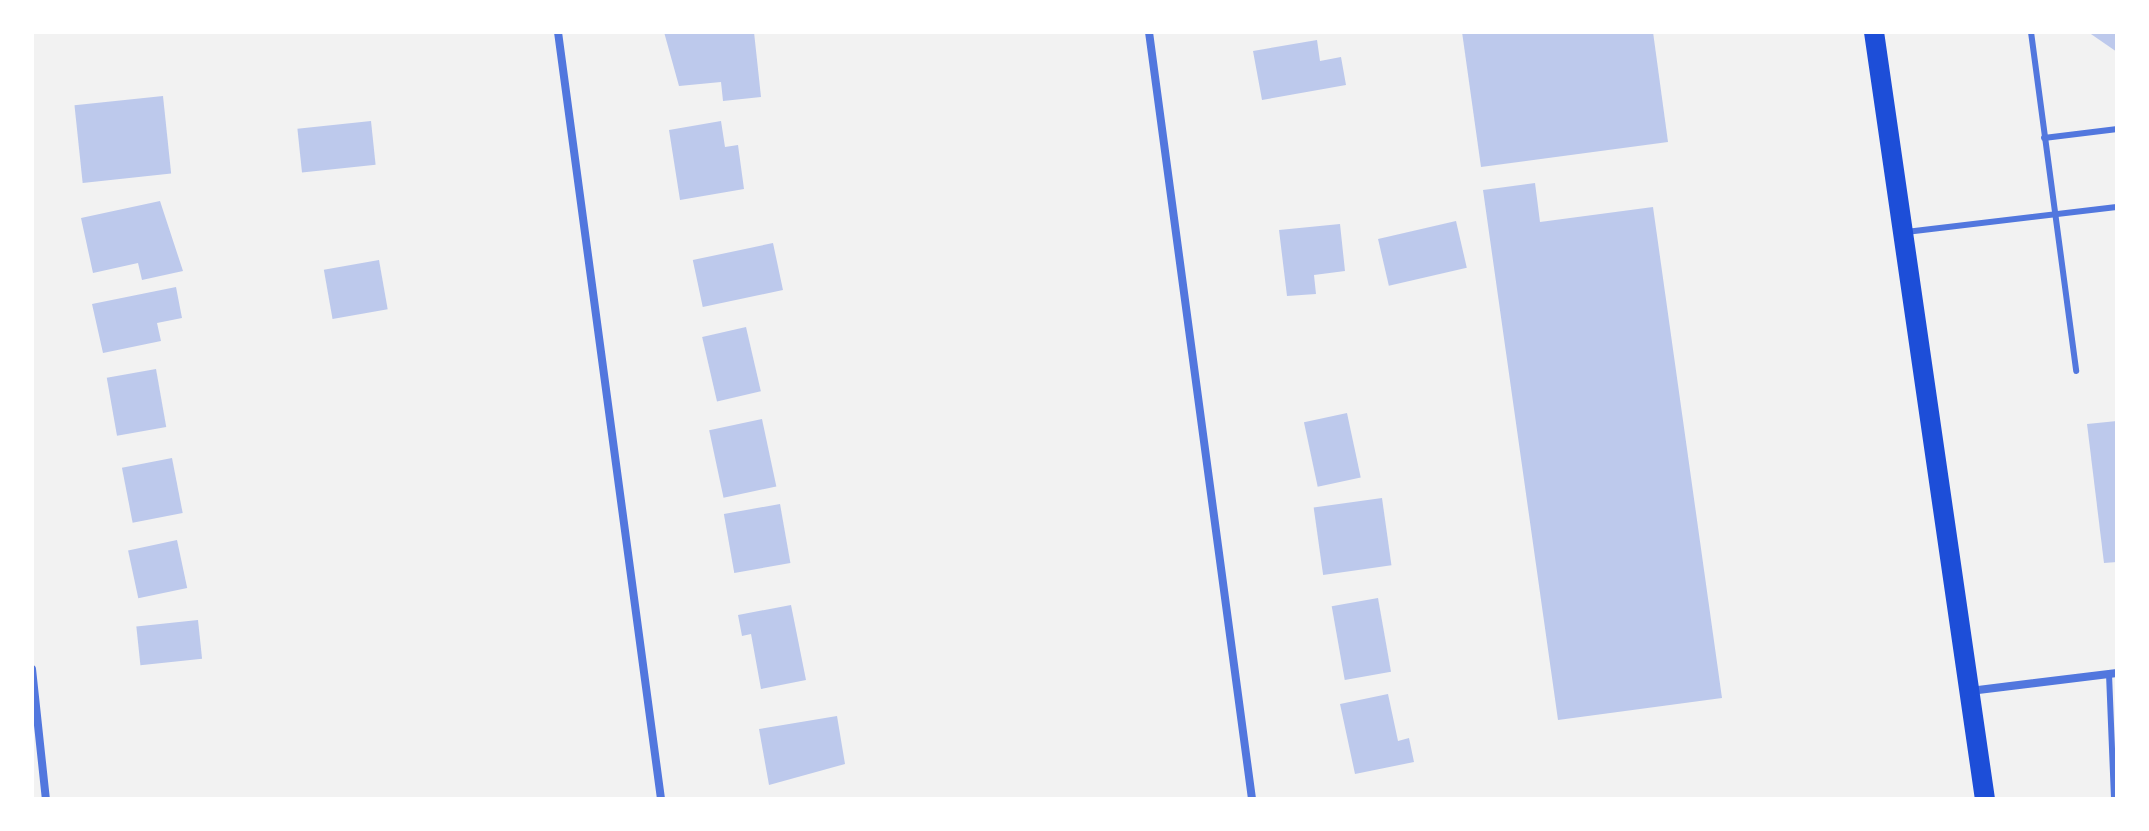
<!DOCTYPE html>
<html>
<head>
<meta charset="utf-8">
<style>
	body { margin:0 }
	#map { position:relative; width:2149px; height:831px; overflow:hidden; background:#f2f2f2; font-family:"IBM Plex Sans",sans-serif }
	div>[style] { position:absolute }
	.building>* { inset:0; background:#bdc9ec; transform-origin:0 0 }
	.service>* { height:6px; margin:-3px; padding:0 3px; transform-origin:3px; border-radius:3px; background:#5277de }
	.minor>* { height:8px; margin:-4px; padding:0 4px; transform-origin:4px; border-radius:4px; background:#5277de }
	.primary>* { height:20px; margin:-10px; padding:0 10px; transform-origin:10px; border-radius:10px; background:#1d4ed8 }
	span { translate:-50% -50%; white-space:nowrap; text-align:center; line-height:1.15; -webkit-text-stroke:7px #fff; paint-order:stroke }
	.frame { position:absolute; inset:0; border:34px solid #fff; pointer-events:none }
</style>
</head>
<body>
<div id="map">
	<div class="building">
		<div style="clip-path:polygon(664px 32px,754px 32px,761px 97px,723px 101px,721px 82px,679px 86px)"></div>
		<div style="clip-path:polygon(1462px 32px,1653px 32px,1668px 142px,1481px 167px)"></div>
		<div style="clip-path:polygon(2088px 32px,2117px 32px,2117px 52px)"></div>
		<div style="clip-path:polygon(1317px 40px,1320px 61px,1341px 57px,1346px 85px,1262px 100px,1253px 51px)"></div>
		<div style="left:163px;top:96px;width:78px;height:89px;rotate:84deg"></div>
		<div style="left:371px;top:121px;width:44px;height:74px;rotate:84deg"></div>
		<div style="clip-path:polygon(721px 121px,725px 147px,738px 145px,744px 189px,680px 200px,669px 130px)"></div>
		<div style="clip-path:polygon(1535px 183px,1540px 222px,1653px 207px,1722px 698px,1558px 720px,1483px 190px)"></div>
		<div style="clip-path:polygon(160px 201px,183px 271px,142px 280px,138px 263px,93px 273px,81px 218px)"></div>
		<div style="left:1456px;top:221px;width:48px;height:80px;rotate:77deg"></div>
		<div style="clip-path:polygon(1340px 224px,1345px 271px,1314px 275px,1316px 294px,1287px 296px,1279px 230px)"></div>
		<div style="left:773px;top:243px;width:48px;height:82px;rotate:78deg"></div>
		<div style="left:379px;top:260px;width:50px;height:56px;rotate:80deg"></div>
		<div style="clip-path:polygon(176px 287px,182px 318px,157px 323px,161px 341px,103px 353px,92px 304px)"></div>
		<div style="left:746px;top:327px;width:66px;height:45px;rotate:77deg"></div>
		<div style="left:156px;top:369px;width:59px;height:50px;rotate:80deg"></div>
		<div style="left:1347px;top:413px;width:66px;height:44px;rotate:78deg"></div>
		<div style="left:762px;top:419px;width:69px;height:54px;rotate:78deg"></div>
		<div style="clip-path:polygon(2117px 421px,2117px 562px,2104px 563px,2087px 424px)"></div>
		<div style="left:172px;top:458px;width:56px;height:51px;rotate:79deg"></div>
		<div style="left:1382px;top:498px;width:68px;height:69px;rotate:82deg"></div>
		<div style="left:780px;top:504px;width:60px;height:57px;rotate:80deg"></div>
		<div style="left:177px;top:540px;width:49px;height:50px;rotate:78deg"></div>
		<div style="left:1378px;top:598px;width:75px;height:47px;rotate:80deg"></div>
		<div style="clip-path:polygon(791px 605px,806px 680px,761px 689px,751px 634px,742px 636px,738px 615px)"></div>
		<div style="left:198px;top:620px;width:39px;height:62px;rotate:84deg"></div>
		<div style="clip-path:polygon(1388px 694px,1398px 741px,1409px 738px,1414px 762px,1355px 774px,1340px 704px)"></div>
		<div style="clip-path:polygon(837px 716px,845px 764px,769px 785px,759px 729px)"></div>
	</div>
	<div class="service">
		<div style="left:2031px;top:32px;width:342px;rotate:82.4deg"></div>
		<div style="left:2044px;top:138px;width:74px;rotate:-7deg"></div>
		<div style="left:1906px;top:232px;width:212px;rotate:-6.8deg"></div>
		<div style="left:2109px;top:674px;width:125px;rotate:87.7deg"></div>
	</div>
	<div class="minor">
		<div style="left:558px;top:32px;width:774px;rotate:82.35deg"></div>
		<div style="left:1149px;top:32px;width:774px;rotate:82.35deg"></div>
		<div style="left:32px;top:669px;width:131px;rotate:83.9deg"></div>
		<div style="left:1970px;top:691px;width:148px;rotate:-7deg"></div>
	</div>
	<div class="primary">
		<div style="left:1874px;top:32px;width:775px;rotate:81.77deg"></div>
	</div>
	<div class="frame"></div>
</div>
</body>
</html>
